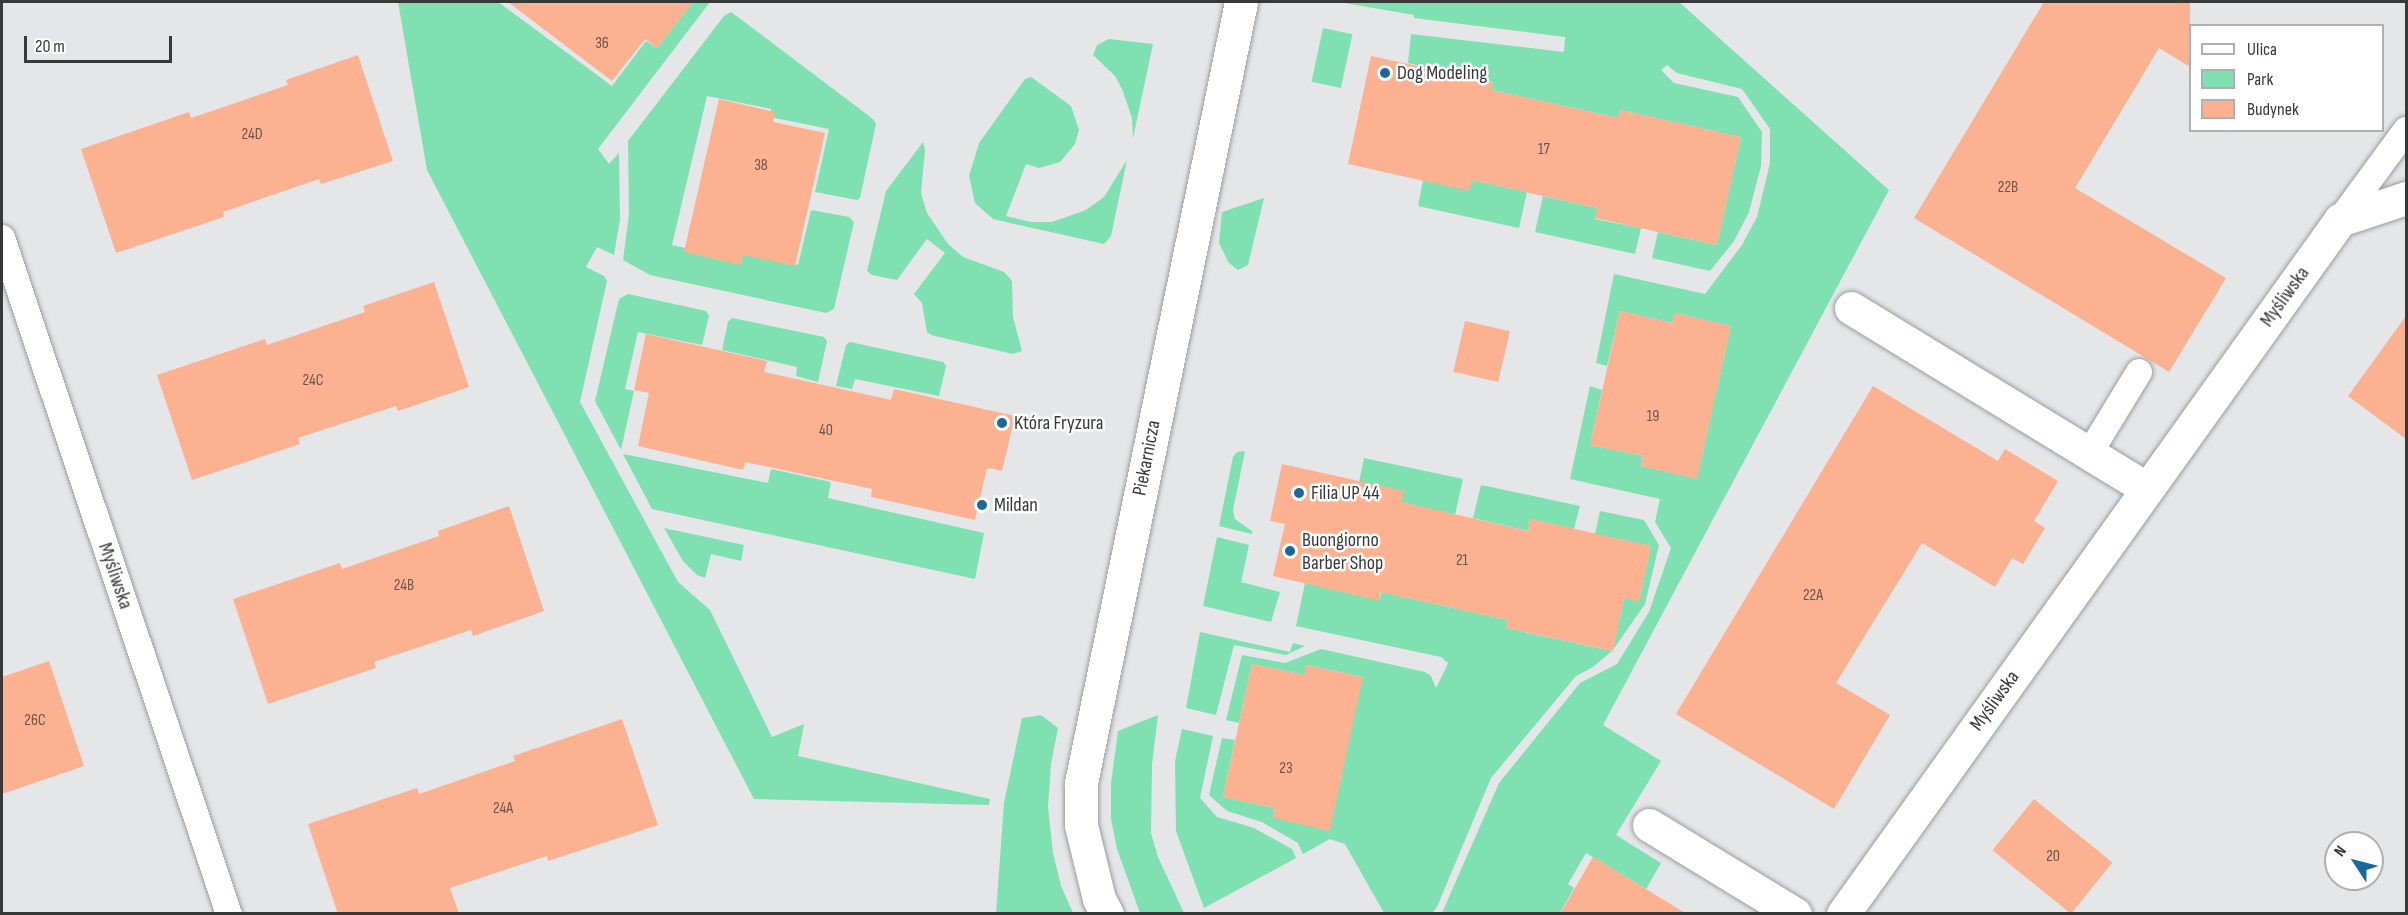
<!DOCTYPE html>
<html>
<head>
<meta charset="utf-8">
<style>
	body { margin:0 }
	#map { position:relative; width:2408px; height:915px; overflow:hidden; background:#e4e6e8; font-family:"Sofia Sans Condensed",sans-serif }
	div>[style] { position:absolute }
	.green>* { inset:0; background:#7fe0b1; transform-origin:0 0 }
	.building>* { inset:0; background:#fcb190; transform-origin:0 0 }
	.roads { filter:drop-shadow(0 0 2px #9b9c9e) drop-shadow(0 0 2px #9b9c9e) }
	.lane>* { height:26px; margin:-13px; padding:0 13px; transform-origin:13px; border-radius:13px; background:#fff }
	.street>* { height:33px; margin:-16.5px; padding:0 16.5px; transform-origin:16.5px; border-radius:16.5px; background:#fff }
	.secondary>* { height:33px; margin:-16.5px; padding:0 16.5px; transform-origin:16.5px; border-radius:16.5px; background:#fff }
	.dots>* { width:16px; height:16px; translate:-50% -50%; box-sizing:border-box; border:3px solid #fff; border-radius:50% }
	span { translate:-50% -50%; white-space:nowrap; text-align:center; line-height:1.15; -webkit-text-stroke:5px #fff; paint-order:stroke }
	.number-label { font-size:16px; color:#68564e }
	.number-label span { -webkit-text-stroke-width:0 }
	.poi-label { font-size:20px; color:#373838 }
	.left { translate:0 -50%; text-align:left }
	.street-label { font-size:20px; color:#373838 }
	.frame { position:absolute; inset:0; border:3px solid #373838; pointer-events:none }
	.legend { position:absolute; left:2189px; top:24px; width:195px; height:108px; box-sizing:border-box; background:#fff; border:2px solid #afafaf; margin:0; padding:8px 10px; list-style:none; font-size:18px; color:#373838 }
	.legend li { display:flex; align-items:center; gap:12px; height:30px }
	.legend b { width:30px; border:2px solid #afafaf }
	.north { position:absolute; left:2324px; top:831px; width:60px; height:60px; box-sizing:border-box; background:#fff; border:2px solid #afafaf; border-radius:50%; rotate:306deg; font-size:16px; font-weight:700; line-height:24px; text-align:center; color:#373838 }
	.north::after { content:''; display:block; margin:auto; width:21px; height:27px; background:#176a9b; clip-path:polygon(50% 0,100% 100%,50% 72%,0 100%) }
	.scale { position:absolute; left:24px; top:36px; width:148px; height:27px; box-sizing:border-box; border:3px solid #373838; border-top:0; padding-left:8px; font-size:18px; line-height:21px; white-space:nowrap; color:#373838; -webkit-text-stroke:4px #fff; paint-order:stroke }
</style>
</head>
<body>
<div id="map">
	<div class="green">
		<div style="clip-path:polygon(398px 2px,498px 2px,612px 86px,646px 41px,657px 48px,693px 2px,710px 2px,598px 149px,609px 164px,619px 153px,620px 219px,614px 255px,597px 247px,586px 267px,604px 276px,607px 281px,580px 402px,678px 582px,710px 610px,772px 737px,804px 724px,798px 756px,990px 799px,989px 805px,754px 799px,427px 170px)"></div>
		<div style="clip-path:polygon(1339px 2px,1679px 2px,1889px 190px,1603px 725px,1661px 761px,1616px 835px,1661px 863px,1646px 889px,1586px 853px,1568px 884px,1574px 888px,1560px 913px,1442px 913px,1499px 783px,1580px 683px,1617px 664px,1649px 612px,1671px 548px,1655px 522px,1660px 499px,1570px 479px,1590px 386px,1602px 390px,1590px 445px,1643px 456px,1641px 466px,1697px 478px,1731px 326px,1675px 313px,1672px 323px,1620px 311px,1607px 366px,1596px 363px,1614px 274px,1705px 294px,1742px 245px,1757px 217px,1770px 163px,1770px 129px,1742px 89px,1677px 73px,1667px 65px,1661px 70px,1674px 83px,1738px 97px,1762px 132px,1761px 166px,1749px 212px,1734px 241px,1710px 271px,1652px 258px,1658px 232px,1717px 245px,1741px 137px,1620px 110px,1618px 118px,1491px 90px,1493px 82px,1408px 63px,1411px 34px,1564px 52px,1565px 37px,1414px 18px,1414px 15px)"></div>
		<div style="clip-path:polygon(731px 12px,873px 119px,876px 124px,860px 198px,857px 200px,815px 192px,829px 129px,770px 117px,771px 109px,707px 96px,672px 245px,737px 260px,740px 251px,798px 265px,811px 210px,849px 217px,854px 222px,834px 309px,826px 313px,650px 275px,623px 260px,629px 214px,628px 141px,724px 16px)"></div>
		<div style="left:1323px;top:28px;width:30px;height:55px;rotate:12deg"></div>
		<div style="clip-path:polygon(1109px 39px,1153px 44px,1133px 138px,1132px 118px,1122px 89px,1115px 76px,1093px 55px,1097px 45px)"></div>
		<div style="clip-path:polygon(1031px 77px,1071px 106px,1079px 130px,1075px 144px,1060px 162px,1039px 168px,1026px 164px,1006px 216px,1031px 222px,1052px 222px,1086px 210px,1104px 197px,1127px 160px,1111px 236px,1104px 244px,993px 219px,975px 203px,969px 176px,979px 143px,1025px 79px)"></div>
		<div style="clip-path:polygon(923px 142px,925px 150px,921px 193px,927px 213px,948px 244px,963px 257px,1004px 272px,1012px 281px,1013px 317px,1022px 351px,1013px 354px,931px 335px,927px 332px,922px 303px,914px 294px,945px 253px,927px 239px,897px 280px,872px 275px,867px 271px,886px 191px)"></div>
		<div style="clip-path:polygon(1423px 180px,1472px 180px,1527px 192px,1519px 228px,1418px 206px)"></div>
		<div style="clip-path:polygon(1543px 196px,1597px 208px,1595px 219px,1641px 228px,1635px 254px,1535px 232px)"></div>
		<div style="clip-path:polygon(1264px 198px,1248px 265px,1238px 270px,1229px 263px,1219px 243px,1222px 212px)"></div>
		<div style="clip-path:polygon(628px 294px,706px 311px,709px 316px,702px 345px,638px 332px,625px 389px,634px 391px,621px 450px,595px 401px,619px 299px)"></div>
		<div style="clip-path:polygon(732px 318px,824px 337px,827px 341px,818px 382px,796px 376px,797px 367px,722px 350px,728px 322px)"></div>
		<div style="clip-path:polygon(850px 342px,943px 362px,946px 366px,939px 396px,855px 379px,852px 389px,836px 386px,846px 345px)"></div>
		<div style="clip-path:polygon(1245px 451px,1233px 510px,1235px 519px,1252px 531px,1252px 534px,1219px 526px,1233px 457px,1237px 452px)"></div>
		<div style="clip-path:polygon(623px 454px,768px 483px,771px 469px,831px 482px,828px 498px,984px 533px,975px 579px,652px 509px)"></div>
		<div style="clip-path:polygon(1364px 458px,1463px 479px,1455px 515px,1401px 502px,1359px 482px)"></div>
		<div style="clip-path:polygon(1481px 485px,1580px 506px,1574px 529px,1530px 519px,1528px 531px,1473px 518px)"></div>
		<div style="clip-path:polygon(1600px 511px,1644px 520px,1659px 545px,1645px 604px,1613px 650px,1624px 598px,1639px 601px,1651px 546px,1595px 534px)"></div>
		<div style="clip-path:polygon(664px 528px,744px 545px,741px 561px,711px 554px,705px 578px,697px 575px,683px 561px)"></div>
		<div style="clip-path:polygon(1217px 537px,1249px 545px,1241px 582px,1280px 592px,1271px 622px,1203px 606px)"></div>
		<div style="clip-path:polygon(1305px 583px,1380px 600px,1381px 592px,1508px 620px,1506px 628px,1612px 651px,1593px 667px,1576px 676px,1491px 778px,1437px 907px,1432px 913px,1384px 913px,1345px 844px,1330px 839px,1303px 854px,1298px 843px,1262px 822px,1227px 811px,1209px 795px,1222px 738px,1235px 740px,1223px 797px,1275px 808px,1273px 818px,1363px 677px,1307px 665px,1305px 675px,1252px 664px,1239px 723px,1226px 720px,1242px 655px,1285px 663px,1321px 649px,1425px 672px,1431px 676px,1436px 688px,1445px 670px,1448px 663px,1441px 657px,1296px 626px)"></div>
		<div style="clip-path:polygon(1200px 632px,1290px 652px,1293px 643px,1305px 646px,1286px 655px,1234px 645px,1216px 715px,1186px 708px)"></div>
		<div style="clip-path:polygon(1041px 715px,1058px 728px,1051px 764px,1048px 807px,1053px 853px,1061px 886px,1073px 913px,996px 913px,1004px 803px,1022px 718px)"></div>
		<div style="clip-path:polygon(1158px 715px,1152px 764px,1151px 833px,1158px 857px,1184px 913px,1140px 913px,1117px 849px,1111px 819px,1111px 783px,1118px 731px)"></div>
		<div style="clip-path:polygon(1182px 729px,1213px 736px,1200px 798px,1217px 817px,1254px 828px,1292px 849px,1296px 858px,1204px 908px,1176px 831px,1175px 761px)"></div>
	</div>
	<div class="building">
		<div style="clip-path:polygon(508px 2px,693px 2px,657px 48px,645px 39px,612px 81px)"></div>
		<div style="clip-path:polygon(2044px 2px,2190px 2px,2190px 67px,2159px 48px,2075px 188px,2226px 278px,2169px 372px,1914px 218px)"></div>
		<div style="clip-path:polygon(358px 55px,393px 161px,321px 184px,319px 179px,223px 212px,224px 217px,116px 253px,81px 149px,189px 112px,191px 118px,288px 85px,286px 80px)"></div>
		<div style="clip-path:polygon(1371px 56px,1493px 82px,1491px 90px,1618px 118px,1620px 110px,1741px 137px,1717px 245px,1595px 218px,1597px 208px,1472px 180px,1469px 191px,1348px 164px)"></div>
		<div style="clip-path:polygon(719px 99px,775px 112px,773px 122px,825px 133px,795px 266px,743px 255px,741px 265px,684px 252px)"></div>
		<div style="clip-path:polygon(434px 282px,469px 387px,398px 411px,396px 406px,298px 438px,300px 444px,192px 480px,157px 375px,265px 339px,267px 345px,365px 312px,363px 306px)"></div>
		<div style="clip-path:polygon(1620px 311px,1672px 323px,1675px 313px,1731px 326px,1697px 479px,1641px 466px,1643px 456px,1590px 445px)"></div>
		<div style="clip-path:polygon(2406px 316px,2406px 439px,2348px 396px)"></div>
		<div style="left:1465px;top:321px;width:46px;height:52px;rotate:13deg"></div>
		<div style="clip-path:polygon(646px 334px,767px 361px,764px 372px,828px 386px,891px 400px,894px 389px,1015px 416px,1002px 471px,987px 468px,975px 520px,871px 497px,872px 489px,745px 462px,743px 470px,638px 446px,649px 393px,634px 390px)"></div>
		<div style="clip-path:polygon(1873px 386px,1998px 461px,2005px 449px,2058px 481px,2034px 521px,2045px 528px,2023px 564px,2012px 558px,1995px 587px,1922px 543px,1836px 683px,1890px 715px,1834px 809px,1676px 714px)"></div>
		<div style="clip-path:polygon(1282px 464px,1404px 491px,1401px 502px,1528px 531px,1530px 519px,1651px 546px,1639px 602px,1624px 598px,1613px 651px,1506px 628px,1508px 620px,1380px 592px,1380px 601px,1273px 576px,1285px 524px,1270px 521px)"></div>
		<div style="clip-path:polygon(509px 506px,544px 611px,473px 636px,471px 630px,374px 662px,376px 668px,268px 704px,233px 599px,340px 563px,342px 569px,439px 536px,438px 531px)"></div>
		<div style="clip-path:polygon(49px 661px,84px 766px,2px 794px,2px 677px)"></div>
		<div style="clip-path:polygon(1252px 664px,1305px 675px,1306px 665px,1363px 677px,1330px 831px,1273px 818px,1275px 808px,1223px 797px)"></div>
		<div style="clip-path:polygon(622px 719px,658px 825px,548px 861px,547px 856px,450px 888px,459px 913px,338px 914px,308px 824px,417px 788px,419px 794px,515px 761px,513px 756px)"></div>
		<div style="left:2034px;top:799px;width:101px;height:66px;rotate:39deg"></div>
		<div style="clip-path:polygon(1593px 857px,1687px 914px,1560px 914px)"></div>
	</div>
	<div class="roads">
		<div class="lane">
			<div style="left:2340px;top:220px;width:112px;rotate:-53.7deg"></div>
			<div style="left:2px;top:238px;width:713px;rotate:71.44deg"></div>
			<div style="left:2089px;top:454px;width:96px;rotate:-58.6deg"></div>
		</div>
		<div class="street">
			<div style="left:1851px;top:308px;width:347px;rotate:31.4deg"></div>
			<div style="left:1649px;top:825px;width:171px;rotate:31.4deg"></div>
			<div style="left:1843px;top:914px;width:854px;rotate:-54.39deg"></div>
			<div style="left:2340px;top:220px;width:70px;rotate:-18.4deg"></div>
		</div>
		<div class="secondary">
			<div style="left:1107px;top:914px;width:17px;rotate:-118deg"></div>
			<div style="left:1099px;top:899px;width:76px;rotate:-103.7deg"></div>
			<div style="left:1081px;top:825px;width:42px;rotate:-90deg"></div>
			<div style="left:1081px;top:783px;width:797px;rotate:-78.42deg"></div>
		</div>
	</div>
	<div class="dots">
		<div style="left:1385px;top:73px;background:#176a9b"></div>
		<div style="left:1002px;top:423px;background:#176a9b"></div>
		<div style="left:1299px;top:493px;background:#176a9b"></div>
		<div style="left:982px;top:505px;background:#176a9b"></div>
		<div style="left:1290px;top:551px;background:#176a9b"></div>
	</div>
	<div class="number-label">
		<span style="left:602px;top:44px">36</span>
		<span style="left:252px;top:135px">24D</span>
		<span style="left:1544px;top:150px">17</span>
		<span style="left:761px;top:166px">38</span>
		<span style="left:2008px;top:188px">22B</span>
		<span style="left:313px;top:381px">24C</span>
		<span style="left:1653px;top:417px">19</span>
		<span style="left:826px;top:431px">40</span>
		<span style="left:1462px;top:561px">21</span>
		<span style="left:404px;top:586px">24B</span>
		<span style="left:1813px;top:596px">22A</span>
		<span style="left:35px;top:721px">26C</span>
		<span style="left:1286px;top:769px">23</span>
		<span style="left:503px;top:809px">24A</span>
		<span style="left:2053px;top:857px">20</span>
	</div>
	<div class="poi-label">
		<span class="left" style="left:1397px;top:73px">Dog Modeling</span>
		<span class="left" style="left:1014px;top:423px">Która Fryzura</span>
		<span class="left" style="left:1311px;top:493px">Filia UP 44</span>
		<span class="left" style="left:994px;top:505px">Mildan</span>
		<span class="left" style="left:1302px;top:552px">Buongiorno<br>Barber Shop</span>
	</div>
	<div class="street-label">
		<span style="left:2285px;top:297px;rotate:-54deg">Myśliwska</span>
		<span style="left:1147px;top:458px;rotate:-79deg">Piekarnicza</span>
		<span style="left:115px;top:576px;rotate:71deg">Myśliwska</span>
		<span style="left:1995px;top:701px;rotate:-54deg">Myśliwska</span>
	</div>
	<div class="frame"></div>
	<ul class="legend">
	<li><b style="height:8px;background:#fff"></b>Ulica</li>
	<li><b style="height:16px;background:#7fe0b1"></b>Park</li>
	<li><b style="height:16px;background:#fcb190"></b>Budynek</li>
	</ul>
	<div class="north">N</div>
	<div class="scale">20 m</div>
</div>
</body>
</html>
